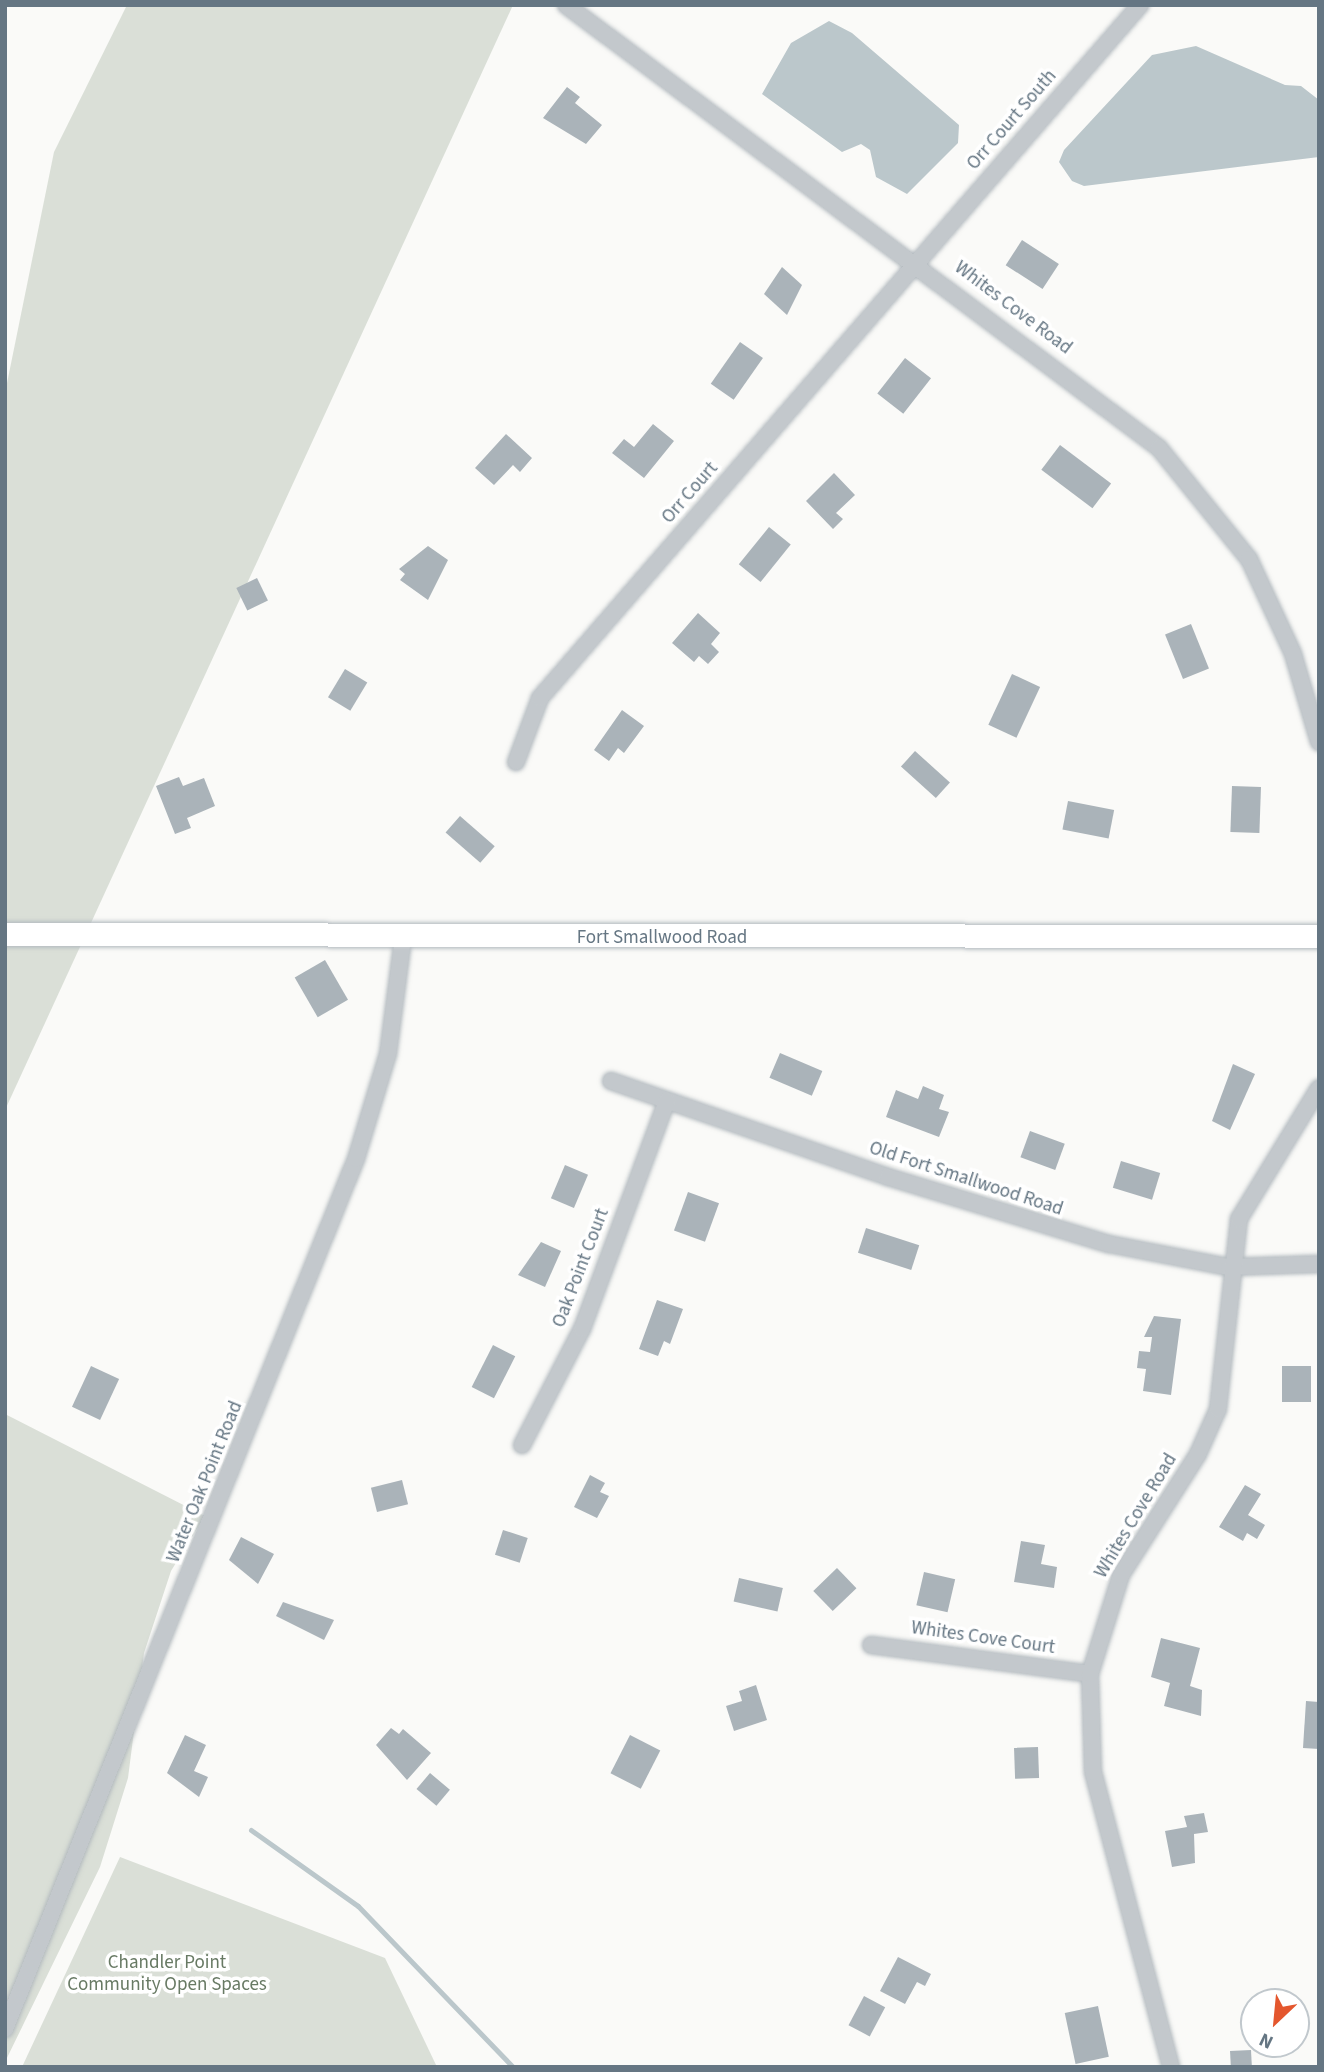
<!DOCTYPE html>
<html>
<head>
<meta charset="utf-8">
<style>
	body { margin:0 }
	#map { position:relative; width:1324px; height:2072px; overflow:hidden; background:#fafaf8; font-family:"Source Sans 3",sans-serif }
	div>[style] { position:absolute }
	.green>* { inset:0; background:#dadfd7 }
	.water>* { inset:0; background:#bbc7cb }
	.stream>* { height:5px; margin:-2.5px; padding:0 2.5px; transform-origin:2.5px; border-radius:2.5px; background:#bbc7cb }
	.building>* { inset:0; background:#aab3b9; transform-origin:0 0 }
	.roads { filter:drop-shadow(0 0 2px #b3babf) drop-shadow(0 0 2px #b3babf) }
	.minor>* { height:16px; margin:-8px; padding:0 8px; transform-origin:8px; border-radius:8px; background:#c3c8cc }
	.secondary>* { height:23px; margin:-11.5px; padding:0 11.5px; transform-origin:11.5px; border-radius:11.5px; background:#fff }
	span { translate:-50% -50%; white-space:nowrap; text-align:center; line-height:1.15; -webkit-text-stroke:7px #fff; paint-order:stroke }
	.street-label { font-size:19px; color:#657683 }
	.park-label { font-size:19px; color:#687a64 }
	.frame { position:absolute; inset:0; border:7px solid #657683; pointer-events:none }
	.north { position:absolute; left:1240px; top:1988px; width:70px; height:70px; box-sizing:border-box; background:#fff; border:2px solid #c1c8cd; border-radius:50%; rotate:206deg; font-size:19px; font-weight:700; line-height:28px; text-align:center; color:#657683 }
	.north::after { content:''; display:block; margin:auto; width:24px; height:32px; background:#e4572e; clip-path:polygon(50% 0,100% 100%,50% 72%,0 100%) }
</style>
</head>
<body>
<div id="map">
	<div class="green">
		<div style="clip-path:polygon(127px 5px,513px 5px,5px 1110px,5px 393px,54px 152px)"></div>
		<div style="clip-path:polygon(5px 1414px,205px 1516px,171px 1571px,144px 1653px,128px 1778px,100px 1867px,5px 2062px)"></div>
		<div style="clip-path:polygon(120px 1857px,385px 1958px,437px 2067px,22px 2067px)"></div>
	</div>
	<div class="water">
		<div style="clip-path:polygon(829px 21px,852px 33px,959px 125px,958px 143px,907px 194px,876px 177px,870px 150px,861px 144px,842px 152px,762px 94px,791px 43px)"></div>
		<div style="clip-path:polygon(1196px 46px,1285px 85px,1301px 86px,1319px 100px,1319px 157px,1084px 186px,1072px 181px,1059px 162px,1064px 150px,1152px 55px)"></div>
	</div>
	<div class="stream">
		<div style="left:251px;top:1830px;width:131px;rotate:35.4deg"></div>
		<div style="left:358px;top:1906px;width:223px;rotate:46.1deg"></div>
	</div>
	<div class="building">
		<div style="clip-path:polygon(567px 87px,580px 97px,575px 103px,602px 125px,586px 144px,543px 118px)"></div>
		<div style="left:1022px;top:240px;width:44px;height:30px;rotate:33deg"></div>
		<div style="clip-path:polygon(782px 267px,802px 285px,787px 315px,764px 294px)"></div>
		<div style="left:740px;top:342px;width:28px;height:51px;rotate:35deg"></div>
		<div style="left:905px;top:358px;width:33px;height:45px;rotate:38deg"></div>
		<div style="clip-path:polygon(653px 424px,674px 441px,644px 478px,612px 453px,624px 439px,634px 447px)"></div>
		<div style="clip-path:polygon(506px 434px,532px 458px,520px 472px,513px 465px,494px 485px,475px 468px)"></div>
		<div style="left:1060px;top:445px;width:64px;height:31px;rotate:37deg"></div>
		<div style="clip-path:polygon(834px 473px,855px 495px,836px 513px,843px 519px,833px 529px,806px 501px)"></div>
		<div style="left:769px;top:527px;width:28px;height:48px;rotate:39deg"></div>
		<div style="clip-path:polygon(428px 546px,448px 560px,428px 600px,400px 580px,405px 574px,399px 569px)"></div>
		<div style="left:257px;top:578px;width:25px;height:23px;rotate:64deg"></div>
		<div style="clip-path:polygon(698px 613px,720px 633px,711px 644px,719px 652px,708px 664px,699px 656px,694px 662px,672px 643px)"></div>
		<div style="left:1191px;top:624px;width:48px;height:28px;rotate:68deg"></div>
		<div style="left:345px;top:669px;width:26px;height:33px;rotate:31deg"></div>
		<div style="left:1012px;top:674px;width:31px;height:56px;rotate:25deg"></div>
		<div style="clip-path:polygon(622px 710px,644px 726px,624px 753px,618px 748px,609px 761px,594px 750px)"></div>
		<div style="left:915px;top:751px;width:47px;height:21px;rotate:42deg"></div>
		<div style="clip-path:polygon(179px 777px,183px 786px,204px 778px,215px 806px,187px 818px,191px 828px,175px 834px,156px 786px)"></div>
		<div style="left:1232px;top:786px;width:29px;height:46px;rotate:2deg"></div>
		<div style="left:1068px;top:801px;width:47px;height:29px;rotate:11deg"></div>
		<div style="left:460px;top:816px;width:46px;height:22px;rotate:41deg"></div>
		<div style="left:325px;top:960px;width:46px;height:35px;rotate:60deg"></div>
		<div style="left:780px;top:1053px;width:46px;height:27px;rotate:23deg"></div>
		<div style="clip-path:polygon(1233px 1064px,1255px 1074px,1230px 1130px,1212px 1121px)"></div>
		<div style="clip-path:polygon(923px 1086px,944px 1095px,939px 1109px,949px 1112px,939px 1137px,886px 1117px,896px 1090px,918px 1099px)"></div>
		<div style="left:1030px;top:1131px;width:37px;height:28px;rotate:20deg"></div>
		<div style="left:1121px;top:1161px;width:41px;height:28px;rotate:17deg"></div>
		<div style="left:565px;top:1165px;width:25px;height:36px;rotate:23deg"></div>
		<div style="left:688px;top:1192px;width:33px;height:41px;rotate:20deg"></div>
		<div style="left:866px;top:1228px;width:56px;height:26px;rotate:18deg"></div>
		<div style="clip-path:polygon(541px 1242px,561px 1251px,545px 1287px,518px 1275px)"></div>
		<div style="clip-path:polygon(657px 1300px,683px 1309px,670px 1344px,664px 1341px,658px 1356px,639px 1349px)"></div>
		<div style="clip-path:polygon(1154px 1316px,1181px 1319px,1171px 1395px,1143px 1391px,1146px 1369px,1137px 1368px,1139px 1351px,1150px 1352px,1152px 1337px,1144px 1337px)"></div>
		<div style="left:493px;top:1345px;width:25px;height:47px;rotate:27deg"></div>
		<div style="left:91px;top:1366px;width:31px;height:45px;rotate:25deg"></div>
		<div style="left:1282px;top:1366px;width:29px;height:36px"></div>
		<div style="clip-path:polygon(590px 1475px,605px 1483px,600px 1492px,609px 1496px,597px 1518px,574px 1507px)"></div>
		<div style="left:402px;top:1480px;width:25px;height:32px;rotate:76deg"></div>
		<div style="clip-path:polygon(1245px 1485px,1261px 1494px,1248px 1515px,1265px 1525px,1257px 1539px,1247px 1533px,1243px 1541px,1219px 1527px)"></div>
		<div style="left:503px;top:1530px;width:26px;height:26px;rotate:18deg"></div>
		<div style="clip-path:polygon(241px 1537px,274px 1554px,258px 1584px,229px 1560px)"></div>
		<div style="clip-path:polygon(1021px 1541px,1045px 1545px,1041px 1564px,1057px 1567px,1054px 1588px,1014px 1582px)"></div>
		<div style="left:837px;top:1568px;width:28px;height:33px;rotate:46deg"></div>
		<div style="left:924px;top:1572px;width:32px;height:34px;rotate:13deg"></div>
		<div style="left:739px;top:1578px;width:45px;height:24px;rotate:13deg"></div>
		<div style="clip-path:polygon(283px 1602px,334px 1620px,324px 1640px,276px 1616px)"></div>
		<div style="clip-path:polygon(1161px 1638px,1200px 1648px,1190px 1686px,1202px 1690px,1201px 1716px,1164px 1706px,1170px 1683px,1151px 1677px)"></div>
		<div style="clip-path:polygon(756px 1685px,767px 1720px,734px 1731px,726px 1706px,742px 1701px,739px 1691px)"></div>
		<div style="clip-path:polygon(1306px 1701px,1319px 1702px,1319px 1749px,1303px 1748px)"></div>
		<div style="clip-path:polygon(391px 1728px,399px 1734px,403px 1729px,431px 1753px,407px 1780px,376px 1745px)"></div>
		<div style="clip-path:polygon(185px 1735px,206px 1745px,194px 1771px,208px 1777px,199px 1797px,167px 1773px)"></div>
		<div style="left:630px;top:1735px;width:34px;height:43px;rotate:27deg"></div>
		<div style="left:1038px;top:1747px;width:31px;height:24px;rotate:88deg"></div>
		<div style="left:430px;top:1773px;width:26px;height:21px;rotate:40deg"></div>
		<div style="clip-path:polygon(1204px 1813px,1208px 1832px,1194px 1834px,1195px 1863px,1172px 1867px,1165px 1831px,1187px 1827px,1184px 1816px)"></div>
		<div style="clip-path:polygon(898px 1957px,931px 1974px,925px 1986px,917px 1982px,905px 2004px,880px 1991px)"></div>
		<div style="left:864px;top:1996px;width:24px;height:33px;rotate:28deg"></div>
		<div style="left:1098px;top:2006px;width:52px;height:34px;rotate:78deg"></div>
		<div style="left:1251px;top:2050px;width:17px;height:21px;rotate:87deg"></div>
	</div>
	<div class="roads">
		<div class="minor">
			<div style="left:566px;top:5px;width:740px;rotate:36.76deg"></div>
			<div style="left:1159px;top:448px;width:143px;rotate:51deg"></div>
			<div style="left:1249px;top:559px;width:105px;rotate:65.1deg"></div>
			<div style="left:1293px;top:654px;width:92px;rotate:73.5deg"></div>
			<div style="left:516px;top:762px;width:68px;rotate:-69.4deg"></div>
			<div style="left:540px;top:698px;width:917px;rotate:-49.11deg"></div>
			<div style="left:611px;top:1081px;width:293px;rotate:19.1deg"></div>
			<div style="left:888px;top:1177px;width:231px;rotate:16.9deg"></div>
			<div style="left:1109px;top:1244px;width:122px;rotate:10.9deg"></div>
			<div style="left:1229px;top:1267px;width:90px;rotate:-1.9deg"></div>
			<div style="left:522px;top:1445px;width:131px;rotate:-62.7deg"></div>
			<div style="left:582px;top:1329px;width:243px;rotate:-69.6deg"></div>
			<div style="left:871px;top:1645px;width:221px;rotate:7.5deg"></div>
			<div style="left:5px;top:2029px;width:938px;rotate:-68.03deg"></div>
			<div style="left:356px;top:1159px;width:110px;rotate:-73.1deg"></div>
			<div style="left:388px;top:1054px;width:116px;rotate:-82.6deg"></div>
			<div style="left:1171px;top:2067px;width:305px;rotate:-104.8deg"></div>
			<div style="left:1093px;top:1772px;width:98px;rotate:-91.8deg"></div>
			<div style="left:1090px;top:1674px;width:104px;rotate:-72.6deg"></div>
			<div style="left:1121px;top:1575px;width:143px;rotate:-57.5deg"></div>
			<div style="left:1198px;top:1454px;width:49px;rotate:-66deg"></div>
			<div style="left:1218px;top:1409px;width:191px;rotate:-83.7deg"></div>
			<div style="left:1239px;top:1219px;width:153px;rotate:-58.6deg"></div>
		</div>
		<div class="secondary">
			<div style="left:5px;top:934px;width:1314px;rotate:0.09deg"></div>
		</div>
	</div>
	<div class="street-label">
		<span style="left:1012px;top:120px;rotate:-49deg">Orr Court South</span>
		<span style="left:1013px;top:308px;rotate:37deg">Whites Cove Road</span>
		<span style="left:690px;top:493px;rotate:-49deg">Orr Court</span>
		<span style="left:662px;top:938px">Fort Smallwood Road</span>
		<span style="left:966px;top:1179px;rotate:18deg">Old Fort Smallwood Road</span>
		<span style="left:581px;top:1268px;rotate:-69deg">Oak Point Court</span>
		<span style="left:205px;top:1482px;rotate:-68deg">Water Oak Point Road</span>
		<span style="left:1136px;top:1516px;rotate:-59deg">Whites Cove Road</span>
		<span style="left:983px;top:1638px;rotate:8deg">Whites Cove Court</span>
	</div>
	<div class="park-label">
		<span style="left:167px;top:1974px">Chandler Point<br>Community Open Spaces</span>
	</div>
	<div class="frame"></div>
	<div class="north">N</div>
</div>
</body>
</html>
